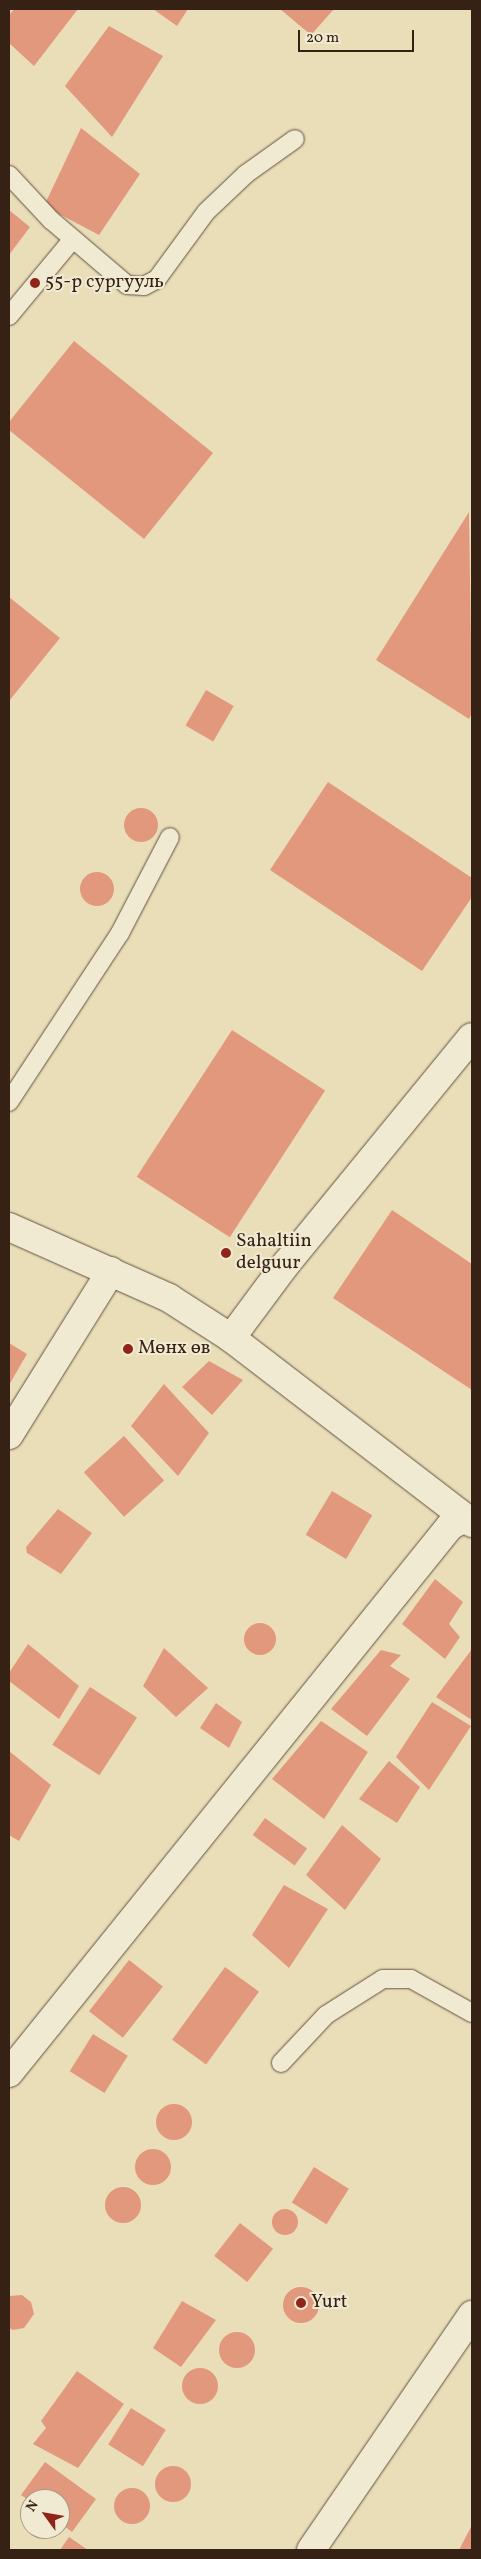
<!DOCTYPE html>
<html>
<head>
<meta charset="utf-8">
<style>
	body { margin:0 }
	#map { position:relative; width:481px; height:2559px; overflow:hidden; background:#eadeb9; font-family:Vollkorn,serif }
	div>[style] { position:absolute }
	.building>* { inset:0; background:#e2987c; transform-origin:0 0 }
	.round { border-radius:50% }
	.roads { filter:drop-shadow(0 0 1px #63513e) drop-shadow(0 0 1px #63513e) }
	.lane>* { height:18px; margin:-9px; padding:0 9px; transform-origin:9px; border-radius:9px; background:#f1ead2 }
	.street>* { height:28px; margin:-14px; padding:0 14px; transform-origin:14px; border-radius:14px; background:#f1ead2 }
	.dots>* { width:14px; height:14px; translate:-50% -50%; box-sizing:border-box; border:2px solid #f1ead2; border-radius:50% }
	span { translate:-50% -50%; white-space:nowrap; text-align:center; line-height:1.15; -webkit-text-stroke:4px #f1ead2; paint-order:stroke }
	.poi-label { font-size:19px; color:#362215 }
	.left { translate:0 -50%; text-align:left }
	.frame { position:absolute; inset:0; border:10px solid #362215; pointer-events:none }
	.north { position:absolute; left:20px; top:2489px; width:50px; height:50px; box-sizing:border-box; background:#f1ead2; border:1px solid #a69a86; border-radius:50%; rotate:302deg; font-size:14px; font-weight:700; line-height:20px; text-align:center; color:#362215 }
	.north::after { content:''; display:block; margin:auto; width:18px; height:22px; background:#8f2418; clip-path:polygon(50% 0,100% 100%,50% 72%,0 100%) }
	.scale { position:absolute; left:298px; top:30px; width:116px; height:22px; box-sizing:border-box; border:2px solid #362215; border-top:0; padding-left:6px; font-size:15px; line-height:18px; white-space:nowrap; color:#362215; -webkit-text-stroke:4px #f1ead2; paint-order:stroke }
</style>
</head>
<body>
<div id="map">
	<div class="building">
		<div style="clip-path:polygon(14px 9px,78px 9px,34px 66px,9px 43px,9px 15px)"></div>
		<div style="clip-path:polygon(153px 9px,188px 9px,177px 26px)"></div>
		<div style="clip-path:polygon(280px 9px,334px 9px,311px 35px)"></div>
		<div style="clip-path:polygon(109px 26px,163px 56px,112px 137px,65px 86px)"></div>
		<div style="clip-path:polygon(81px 128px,140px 174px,99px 235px,44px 206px)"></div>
		<div style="clip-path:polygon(9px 210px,30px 227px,9px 255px)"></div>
		<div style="clip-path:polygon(74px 341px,213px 453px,144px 539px,9px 430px,9px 422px)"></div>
		<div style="clip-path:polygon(469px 512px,472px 713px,469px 719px,376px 660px)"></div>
		<div style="clip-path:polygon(9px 597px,60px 638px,9px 701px)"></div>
		<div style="left:206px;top:690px;width:32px;height:41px;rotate:30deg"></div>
		<div style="clip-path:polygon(328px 782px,472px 878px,472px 897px,422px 971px,270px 870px)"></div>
		<div class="round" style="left:124px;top:808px;width:34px;height:34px"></div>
		<div class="round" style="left:80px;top:872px;width:34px;height:34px"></div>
		<div style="left:232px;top:1030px;width:111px;height:175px;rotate:33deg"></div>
		<div style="clip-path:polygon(392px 1210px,472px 1264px,472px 1390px,333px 1298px)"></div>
		<div style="clip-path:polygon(9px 1343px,27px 1354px,9px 1385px)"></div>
		<div style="clip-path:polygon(209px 1361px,243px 1380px,212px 1415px,182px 1387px)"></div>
		<div style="clip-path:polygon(164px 1384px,209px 1433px,178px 1476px,131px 1426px)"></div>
		<div style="left:124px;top:1436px;width:60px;height:54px;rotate:48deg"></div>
		<div style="left:332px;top:1491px;width:47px;height:51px;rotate:31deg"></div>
		<div style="clip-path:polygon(58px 1509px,92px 1533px,61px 1574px,27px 1553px,26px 1547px)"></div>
		<div style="clip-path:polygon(435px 1579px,463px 1602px,449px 1624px,460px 1637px,445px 1659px,402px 1624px)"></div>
		<div class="round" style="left:244px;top:1623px;width:32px;height:32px"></div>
		<div style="clip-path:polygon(28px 1644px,79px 1686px,59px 1719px,9px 1681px,9px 1673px)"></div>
		<div style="clip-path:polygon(164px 1648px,208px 1688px,176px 1717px,143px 1686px)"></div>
		<div style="clip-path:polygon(472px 1649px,472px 1720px,436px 1697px)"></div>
		<div style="clip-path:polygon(381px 1650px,401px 1655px,390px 1666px,410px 1679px,367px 1736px,331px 1709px)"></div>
		<div style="left:90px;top:1687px;width:56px;height:69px;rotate:33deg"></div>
		<div style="clip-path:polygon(432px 1702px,471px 1726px,429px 1790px,396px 1757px)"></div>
		<div style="clip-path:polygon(216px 1703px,242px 1722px,229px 1748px,200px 1728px)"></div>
		<div style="clip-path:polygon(321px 1721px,368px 1752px,324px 1819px,272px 1779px)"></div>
		<div style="clip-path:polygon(9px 1751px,51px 1785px,19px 1841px,9px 1835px)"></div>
		<div style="clip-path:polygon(389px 1761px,420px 1787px,397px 1823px,359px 1799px)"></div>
		<div style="left:265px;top:1818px;width:52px;height:21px;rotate:36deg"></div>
		<div style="clip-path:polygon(342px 1825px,381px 1859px,345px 1910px,306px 1875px)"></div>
		<div style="clip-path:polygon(284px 1885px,328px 1909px,289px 1968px,252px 1935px)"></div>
		<div style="left:129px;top:1960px;width:43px;height:65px;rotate:38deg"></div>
		<div style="left:225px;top:1967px;width:42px;height:90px;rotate:36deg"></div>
		<div style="left:93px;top:2034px;width:41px;height:44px;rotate:32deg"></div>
		<div class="round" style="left:156px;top:2104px;width:36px;height:36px"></div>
		<div class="round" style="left:135px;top:2149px;width:36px;height:36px"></div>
		<div style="left:314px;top:2167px;width:41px;height:42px;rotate:32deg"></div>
		<div class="round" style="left:105px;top:2187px;width:36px;height:36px"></div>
		<div class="round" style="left:272px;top:2209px;width:26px;height:26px"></div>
		<div style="left:240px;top:2223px;width:42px;height:42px;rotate:38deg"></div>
		<div class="round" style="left:283px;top:2287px;width:36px;height:36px"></div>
		<div style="clip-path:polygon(22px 2295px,31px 2302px,34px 2314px,24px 2328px,13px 2330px,9px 2328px,9px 2296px)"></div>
		<div style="clip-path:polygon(182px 2301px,216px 2320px,181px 2367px,153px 2348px)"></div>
		<div class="round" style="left:219px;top:2332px;width:36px;height:36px"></div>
		<div class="round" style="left:182px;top:2368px;width:36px;height:36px"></div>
		<div style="clip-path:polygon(77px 2371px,124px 2404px,78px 2468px,33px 2444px,46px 2428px,41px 2421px)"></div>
		<div style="left:131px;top:2408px;width:41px;height:43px;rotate:32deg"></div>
		<div style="clip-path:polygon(45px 2462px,96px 2499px,72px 2532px,60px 2523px,60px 2499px,30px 2501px,21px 2495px)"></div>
		<div class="round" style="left:155px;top:2466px;width:36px;height:36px"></div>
		<div class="round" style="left:114px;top:2488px;width:36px;height:36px"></div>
		<div style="clip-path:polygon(472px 2525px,472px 2550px,459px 2550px)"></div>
		<div style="clip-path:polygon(69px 2537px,88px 2550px,60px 2550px)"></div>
	</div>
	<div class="roads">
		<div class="lane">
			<div style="left:9px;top:175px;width:62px;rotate:47deg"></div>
			<div style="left:51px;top:220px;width:100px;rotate:40.5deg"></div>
			<div style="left:127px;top:285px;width:17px;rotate:3deg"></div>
			<div style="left:144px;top:286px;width:15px;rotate:-28deg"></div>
			<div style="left:157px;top:279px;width:83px;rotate:-53.8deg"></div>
			<div style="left:206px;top:212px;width:55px;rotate:-43.5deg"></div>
			<div style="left:246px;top:174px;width:60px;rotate:-35.5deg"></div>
			<div style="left:9px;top:316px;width:100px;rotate:-50.3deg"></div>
			<div style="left:9px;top:1102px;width:202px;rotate:-56.7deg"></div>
			<div style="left:120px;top:933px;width:108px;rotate:-62.5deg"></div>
			<div style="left:281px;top:2063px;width:66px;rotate:-46.8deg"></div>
			<div style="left:326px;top:2015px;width:67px;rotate:-32.3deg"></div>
			<div style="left:383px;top:1979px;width:28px"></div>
			<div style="left:411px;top:1979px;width:70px;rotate:29.1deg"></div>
		</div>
		<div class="street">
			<div style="left:9px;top:1227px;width:175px;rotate:23.9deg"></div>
			<div style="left:169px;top:1298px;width:74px;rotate:32.8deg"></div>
			<div style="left:231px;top:1338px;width:304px;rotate:37.5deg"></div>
			<div style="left:231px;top:1338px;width:92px;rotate:-53.4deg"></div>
			<div style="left:286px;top:1264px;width:293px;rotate:-50.7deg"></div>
			<div style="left:9px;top:1435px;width:193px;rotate:-58.1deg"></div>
			<div style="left:9px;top:2073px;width:703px;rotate:-51.12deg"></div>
			<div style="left:450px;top:1526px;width:17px;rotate:-28deg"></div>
			<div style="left:311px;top:2550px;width:285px;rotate:-55.6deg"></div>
		</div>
	</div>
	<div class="dots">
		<div style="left:35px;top:283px;background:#8f2418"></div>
		<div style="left:226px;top:1253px;background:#8f2418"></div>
		<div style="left:128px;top:1349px;background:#8f2418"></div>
		<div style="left:301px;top:2303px;background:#8f2418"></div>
	</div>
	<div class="poi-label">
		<span class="left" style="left:45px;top:283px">55-р сургууль</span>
		<span class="left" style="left:236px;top:1253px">Sahaltiin<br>delguur</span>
		<span class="left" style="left:138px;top:1349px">Мөнх өв</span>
		<span class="left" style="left:311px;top:2303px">Yurt</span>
	</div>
	<div class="frame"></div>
	<div class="north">N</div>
	<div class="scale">20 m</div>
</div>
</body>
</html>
